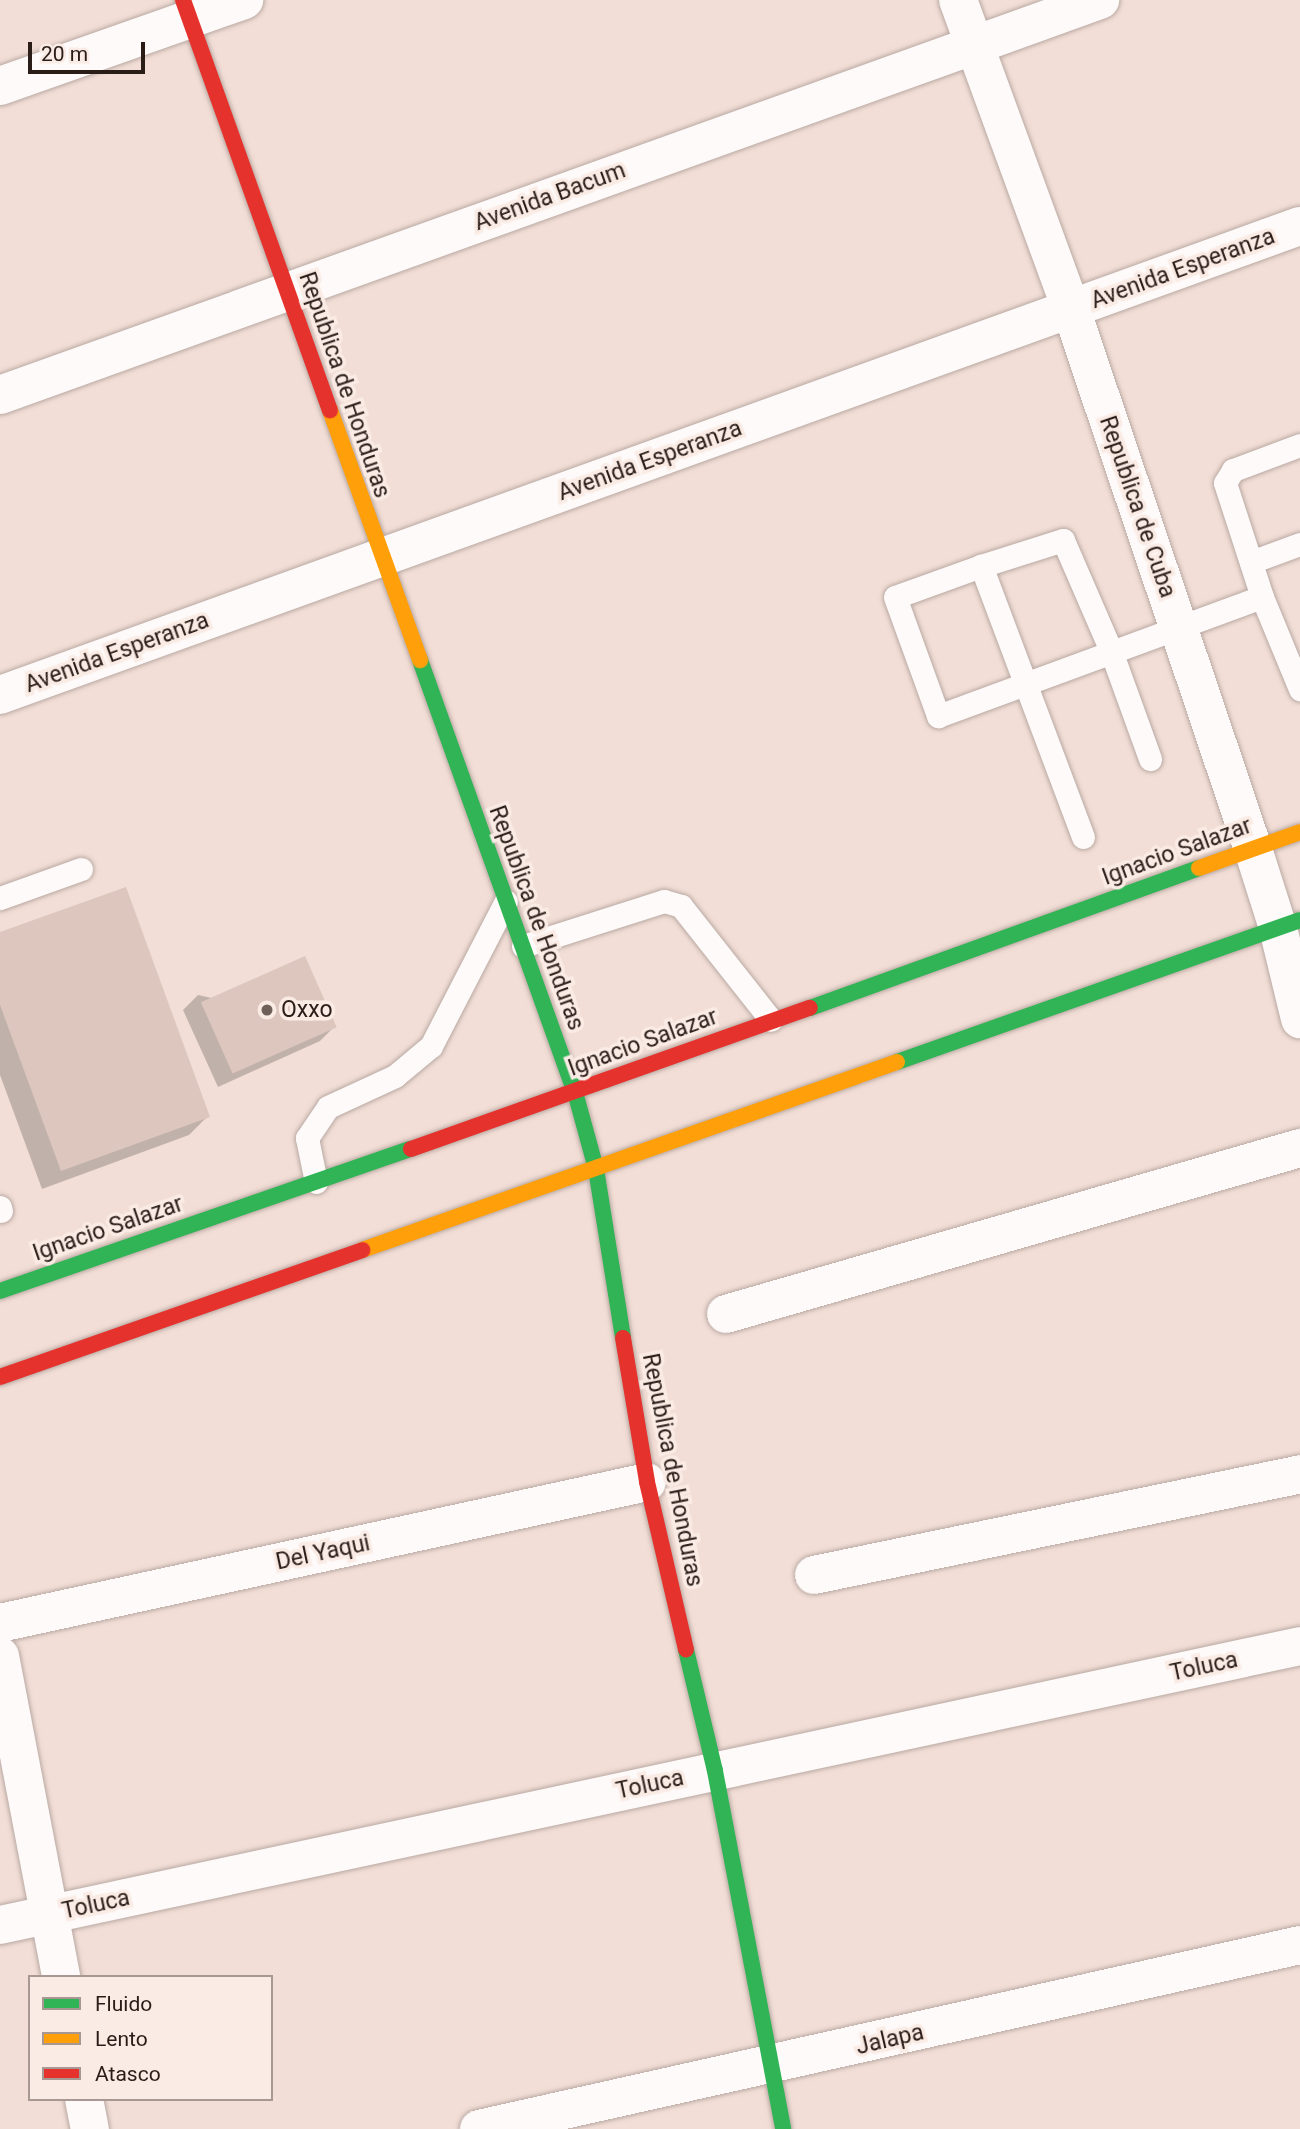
<!DOCTYPE html>
<html>
<head>
<meta charset="utf-8">
<style>
	body { margin:0 }
	#map { position:relative; width:1300px; height:2129px; overflow:hidden; background:#f2ded6; font-family:Roboto,sans-serif }
	div>[style] { position:absolute }
	.shadow>* { inset:0; background:#0003 }
	.building>* { inset:0; background:#dcc6bd; transform-origin:0 0 }
	.roads { filter:drop-shadow(0 0 2px #b9a9a3) drop-shadow(0 0 2px #b9a9a3) }
	.lane>* { height:23px; margin:-11.5px; padding:0 11.5px; transform-origin:11.5px; border-radius:11.5px; background:#fdfaf9 }
	.street>* { height:38px; margin:-19px; padding:0 19px; transform-origin:19px; border-radius:19px; background:#fdfaf9 }
	.fast>* { height:16px; margin:-8px; padding:0 8px; transform-origin:8px; border-radius:8px; background:#30b455 }
	.slow>* { height:16px; margin:-8px; padding:0 8px; transform-origin:8px; border-radius:8px; background:#ff9f0a }
	.jam>* { height:16px; margin:-8px; padding:0 8px; transform-origin:8px; border-radius:8px; background:#e5322d }
	.dots>* { width:19px; height:19px; translate:-50% -50%; box-sizing:border-box; border:4px solid #faebe5; border-radius:50% }
	span { translate:-50% -50%; white-space:nowrap; text-align:center; line-height:1.15; -webkit-text-stroke:7px #faebe5; paint-order:stroke }
	.street-label { font-size:23px; color:#2a1c17 }
	.poi-label { font-size:23px; color:#2a1c17 }
	.left { translate:0 -50%; text-align:left }
	.legend { position:absolute; left:28px; top:1975px; width:245px; height:126px; box-sizing:border-box; background:#faebe5; border:2px solid #a79893; margin:0; padding:9px 12px; list-style:none; font-size:21px; color:#2a1c17 }
	.legend li { display:flex; align-items:center; gap:14px; height:35px }
	.legend b { width:35px; border:2px solid #a79893 }
	.scale { position:absolute; left:28px; top:42px; width:117px; height:32px; box-sizing:border-box; border:4px solid #2a1c17; border-top:0; padding-left:9px; font-size:21px; line-height:24px; white-space:nowrap; color:#2a1c17; -webkit-text-stroke:5px #faebe5; paint-order:stroke }
</style>
</head>
<body>
<div id="map">
	<div class="shadow">
		<div style="clip-path:polygon(0 934px,208px 1116px,189px 1135px,42px 1189px,0 1075px)"></div>
		<div style="clip-path:polygon(198px 995px,335px 1026px,320px 1041px,218px 1087px,183px 1010px)"></div>
	</div>
	<div class="building">
		<div style="clip-path:polygon(126px 887px,210px 1117px,61px 1171px,0 1005px,0 932px)"></div>
		<div style="left:305px;top:956px;width:78px;height:114px;rotate:66deg"></div>
	</div>
	<div class="roads">
		<div class="lane">
			<div style="left:1300px;top:445px;width:72px;rotate:159.5deg"></div>
			<div style="left:1233px;top:470px;width:15px;rotate:122deg"></div>
			<div style="left:1225px;top:483px;width:120px;rotate:72deg"></div>
			<div style="left:1262px;top:597px;width:100px;rotate:67.6deg"></div>
			<div style="left:1251px;top:562px;width:52px;rotate:-20.2deg"></div>
			<div style="left:981px;top:566px;width:91px;rotate:160.2deg"></div>
			<div style="left:895px;top:597px;width:127px;rotate:70.1deg"></div>
			<div style="left:938px;top:716px;width:345px;rotate:-20.2deg"></div>
			<div style="left:1083px;top:837px;width:290px;rotate:-110.6deg"></div>
			<div style="left:981px;top:566px;width:86px;rotate:-17.6deg"></div>
			<div style="left:1063px;top:540px;width:121px;rotate:66.6deg"></div>
			<div style="left:1111px;top:651px;width:115px;rotate:70.1deg"></div>
			<div style="left:0;top:898px;width:86px;rotate:-19.7deg"></div>
			<div style="left:523px;top:946px;width:148px;rotate:-17.7deg"></div>
			<div style="left:664px;top:901px;width:18px;rotate:16deg"></div>
			<div style="left:681px;top:906px;width:145px;rotate:51.7deg"></div>
			<div style="left:316px;top:1182px;width:45px;rotate:-101.6deg"></div>
			<div style="left:307px;top:1138px;width:37px;rotate:-56deg"></div>
			<div style="left:328px;top:1107px;width:74px;rotate:-24.8deg"></div>
			<div style="left:395px;top:1076px;width:47px;rotate:-39.8deg"></div>
			<div style="left:431px;top:1046px;width:163px;rotate:-62.7deg"></div>
			<div style="left:0;top:1207px;width:4px;rotate:76deg"></div>
		</div>
		<div class="street">
			<div style="left:958px;top:0;width:329px;rotate:69.9deg"></div>
			<div style="left:1071px;top:309px;width:570px;rotate:71.37deg"></div>
			<div style="left:1253px;top:849px;width:83px;rotate:72.4deg"></div>
			<div style="left:1278px;top:928px;width:94px;rotate:76.4deg"></div>
			<div style="left:0;top:86px;width:259px;rotate:-19.4deg"></div>
			<div style="left:0;top:395px;width:1169px;rotate:-19.75deg"></div>
			<div style="left:0;top:695px;width:1382px;rotate:-19.84deg"></div>
			<div style="left:726px;top:1314px;width:598px;rotate:-16.13deg"></div>
			<div style="left:814px;top:1575px;width:496px;rotate:-11.7deg"></div>
			<div style="left:0;top:1623px;width:662px;rotate:-12.29deg"></div>
			<div style="left:0;top:1656px;width:327px;rotate:79.2deg"></div>
			<div style="left:0;top:1925px;width:1330px;rotate:-12.11deg"></div>
			<div style="left:84px;top:2099px;width:31px;rotate:79deg"></div>
			<div style="left:479px;top:2129px;width:841px;rotate:-12.63deg"></div>
		</div>
		<div class="fast">
			<div style="left:420px;top:660px;width:459px;rotate:70.3deg"></div>
			<div style="left:575px;top:1092px;width:80px;rotate:74.7deg"></div>
			<div style="left:596px;top:1169px;width:171px;rotate:80.9deg"></div>
			<div style="left:810px;top:1008px;width:413px;rotate:-19.8deg"></div>
			<div style="left:897px;top:1062px;width:427px;rotate:-19.4deg"></div>
			<div style="left:0;top:1291px;width:435px;rotate:-19.1deg"></div>
			<div style="left:686px;top:1650px;width:124px;rotate:76.5deg"></div>
			<div style="left:715px;top:1771px;width:364px;rotate:79.2deg"></div>
		</div>
		<div class="slow">
			<div style="left:330px;top:410px;width:266px;rotate:70.2deg"></div>
			<div style="left:1199px;top:868px;width:107px;rotate:-19.6deg"></div>
			<div style="left:362px;top:1250px;width:567px;rotate:-19.36deg"></div>
		</div>
		<div class="jam">
			<div style="left:183px;top:0;width:436px;rotate:70.3deg"></div>
			<div style="left:411px;top:1149px;width:423px;rotate:-19.5deg"></div>
			<div style="left:623px;top:1338px;width:146px;rotate:80.5deg"></div>
			<div style="left:647px;top:1482px;width:172px;rotate:76.9deg"></div>
			<div style="left:0;top:1377px;width:384px;rotate:-19.3deg"></div>
		</div>
	</div>
	<div class="dots">
		<div style="left:267px;top:1010px;background:#70605a"></div>
	</div>
	<div class="street-label">
		<span style="left:550px;top:197px;rotate:-20deg">Avenida Bacum</span>
		<span style="left:1183px;top:269px;rotate:-20deg">Avenida Esperanza</span>
		<span style="left:344px;top:385px;rotate:71deg">Republica de Honduras</span>
		<span style="left:650px;top:461px;rotate:-20deg">Avenida Esperanza</span>
		<span style="left:1137px;top:507px;rotate:71deg">Republica de Cuba</span>
		<span style="left:117px;top:653px;rotate:-20deg">Avenida Esperanza</span>
		<span style="left:1177px;top:852px;rotate:-20deg">Ignacio Salazar</span>
		<span style="left:536px;top:918px;rotate:70deg">Republica de Honduras</span>
		<span style="left:643px;top:1043px;rotate:-20deg">Ignacio Salazar</span>
		<span style="left:108px;top:1229px;rotate:-19deg">Ignacio Salazar</span>
		<span style="left:672px;top:1470px;rotate:79deg">Republica de Honduras</span>
		<span style="left:323px;top:1553px;rotate:-12deg">Del Yaqui</span>
		<span style="left:1204px;top:1667px;rotate:-12deg">Toluca</span>
		<span style="left:650px;top:1785px;rotate:-12deg">Toluca</span>
		<span style="left:96px;top:1905px;rotate:-12deg">Toluca</span>
		<span style="left:890px;top:2040px;rotate:-13deg">Jalapa</span>
	</div>
	<div class="poi-label">
		<span class="left" style="left:281px;top:1010px">Oxxo</span>
	</div>
	<ul class="legend">
	<li><b style="height:9px;background:#30b455"></b>Fluido</li>
	<li><b style="height:9px;background:#ff9f0a"></b>Lento</li>
	<li><b style="height:9px;background:#e5322d"></b>Atasco</li>
	</ul>
	<div class="scale">20 m</div>
</div>
</body>
</html>
